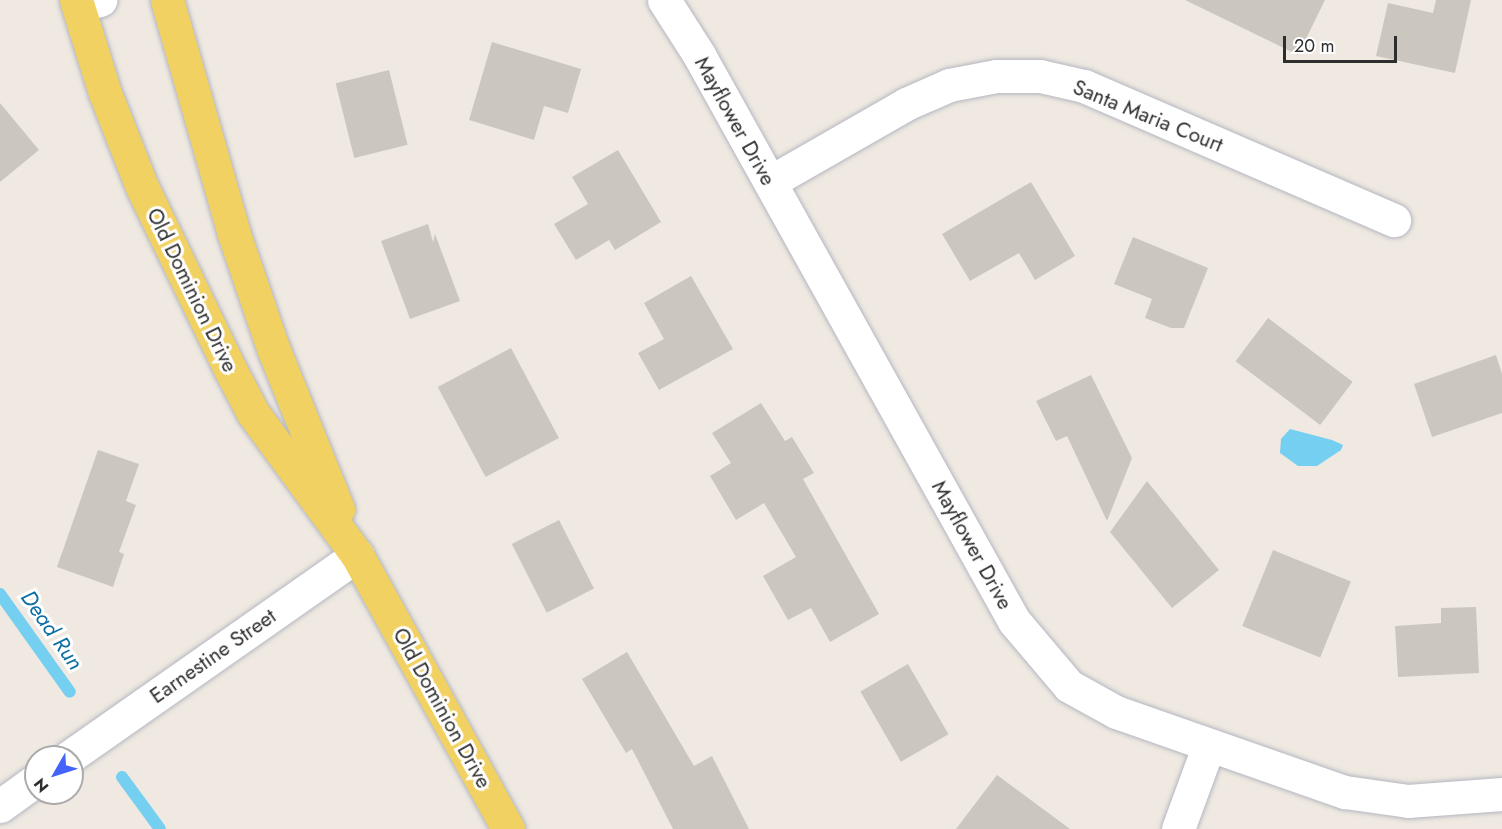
<!DOCTYPE html>
<html>
<head>
<meta charset="utf-8">
<style>
	body { margin:0 }
	#map { position:relative; width:1502px; height:829px; overflow:hidden; background:#efe9e1; font-family:Jost,sans-serif }
	div>[style] { position:absolute }
	.water>* { inset:0; background:#75cff0 }
	.stream>* { height:12px; margin:-6px; padding:0 6px; transform-origin:6px; border-radius:6px; background:#75cff0 }
	.building>* { inset:0; background:#cbc7bf; transform-origin:0 0 }
	.roads { filter:drop-shadow(0 0 2px #b4b7c1) drop-shadow(0 0 2px #b4b7c1) }
	.minor>* { height:33px; margin:-16.5px; padding:0 16.5px; transform-origin:16.5px; border-radius:16.5px; background:#fff }
	.major>* { height:33px; margin:-16.5px; padding:0 16.5px; transform-origin:16.5px; border-radius:16.5px; background:#f2d163 }
	span { translate:-50% -50%; white-space:nowrap; text-align:center; line-height:1.15; -webkit-text-stroke:6px #fff; paint-order:stroke }
	.street-label { font-size:21px; color:#2e2e2e }
	.water-label { font-size:22px; color:#0d6fa3; font-style:italic }
	.north { position:absolute; left:24px; top:745px; width:60px; height:60px; box-sizing:border-box; background:#fff; border:2px solid #ababab; border-radius:50%; rotate:231deg; font-size:16px; font-weight:700; line-height:24px; text-align:center; color:#2e2e2e }
	.north::after { content:''; display:block; margin:auto; width:21px; height:27px; background:#4264fb; clip-path:polygon(50% 0,100% 100%,50% 72%,0 100%) }
	.scale { position:absolute; left:1283px; top:36px; width:114px; height:27px; box-sizing:border-box; border:3px solid #2e2e2e; border-top:0; padding-left:8px; font-size:18px; line-height:21px; white-space:nowrap; color:#2e2e2e; -webkit-text-stroke:4px #fff; paint-order:stroke }
</style>
</head>
<body>
<div id="map">
	<div class="water">
		<div style="clip-path:polygon(1290px 429px,1332px 440px,1343px 445px,1341px 450px,1317px 466px,1298px 466px,1280px 453px,1281px 439px)"></div>
	</div>
	<div class="stream">
		<div style="left:0;top:594px;width:120px;rotate:54.5deg"></div>
		<div style="left:122px;top:777px;width:64px;rotate:53.8deg"></div>
	</div>
	<div class="building">
		<div style="clip-path:polygon(1185px 0,1325px 0,1298px 55px)"></div>
		<div style="clip-path:polygon(1436px 0,1471px 0,1455px 73px,1376px 56px,1388px 3px,1433px 13px)"></div>
		<div style="clip-path:polygon(492px 42px,581px 69px,568px 113px,544px 106px,534px 140px,469px 120px)"></div>
		<div style="left:389px;top:70px;width:77px;height:55px;rotate:76deg"></div>
		<div style="clip-path:polygon(0 103px,39px 150px,0 182px)"></div>
		<div style="clip-path:polygon(618px 150px,661px 222px,615px 250px,609px 240px,576px 260px,554px 224px,588px 204px,572px 177px)"></div>
		<div style="clip-path:polygon(1031px 182px,1075px 256px,1035px 280px,1019px 253px,970px 281px,942px 234px)"></div>
		<div style="clip-path:polygon(428px 224px,433px 242px,435px 234px,460px 301px,410px 319px,381px 241px)"></div>
		<div style="clip-path:polygon(1133px 237px,1208px 268px,1184px 328px,1171px 328px,1145px 318px,1152px 299px,1114px 284px)"></div>
		<div style="clip-path:polygon(691px 276px,733px 349px,659px 390px,638px 353px,664px 339px,644px 303px)"></div>
		<div style="left:1268px;top:318px;width:106px;height:54px;rotate:37deg"></div>
		<div style="left:511px;top:348px;width:102px;height:83px;rotate:62deg"></div>
		<div style="clip-path:polygon(1496px 355px,1502px 374px,1502px 413px,1432px 437px,1414px 384px)"></div>
		<div style="clip-path:polygon(1091px 375px,1132px 458px,1107px 521px,1067px 436px,1056px 441px,1036px 401px)"></div>
		<div style="clip-path:polygon(761px 403px,785px 441px,792px 437px,814px 473px,803px 479px,879px 614px,830px 642px,811px 608px,788px 620px,763px 576px,796px 557px,764px 503px,736px 520px,710px 476px,731px 463px,712px 433px)"></div>
		<div style="clip-path:polygon(98px 450px,139px 464px,126px 501px,136px 505px,119px 552px,124px 554px,113px 587px,57px 567px)"></div>
		<div style="clip-path:polygon(1147px 481px,1219px 570px,1172px 608px,1110px 532px)"></div>
		<div style="left:559px;top:520px;width:77px;height:53px;rotate:63deg"></div>
		<div style="left:1273px;top:550px;width:84px;height:82px;rotate:22deg"></div>
		<div style="clip-path:polygon(1476px 607px,1479px 673px,1398px 677px,1395px 626px,1441px 623px,1441px 608px)"></div>
		<div style="clip-path:polygon(627px 652px,694px 766px,712px 756px,749px 829px,673px 829px,632px 749px,626px 753px,582px 679px)"></div>
		<div style="left:908px;top:664px;width:81px;height:55px;rotate:60deg"></div>
		<div style="clip-path:polygon(997px 775px,1070px 829px,956px 829px)"></div>
	</div>
	<div class="roads">
		<div class="minor">
			<div style="left:664px;top:0;width:65px;rotate:57.5deg"></div>
			<div style="left:699px;top:55px;width:648px;rotate:60.9deg"></div>
			<div style="left:1014px;top:621px;width:85px;rotate:49.8deg"></div>
			<div style="left:1069px;top:686px;width:54px;rotate:29deg"></div>
			<div style="left:1116px;top:712px;width:243px;rotate:19.3deg"></div>
			<div style="left:1345px;top:792px;width:64px;rotate:8.1deg"></div>
			<div style="left:1408px;top:801px;width:94px;rotate:-4.3deg"></div>
			<div style="left:78px;top:5px;width:23px;rotate:-13deg"></div>
			<div style="left:770px;top:182px;width:157px;rotate:-29.8deg"></div>
			<div style="left:906px;top:104px;width:47px;rotate:-23.8deg"></div>
			<div style="left:949px;top:85px;width:48px;rotate:-10.8deg"></div>
			<div style="left:996px;top:76px;width:44px"></div>
			<div style="left:1040px;top:76px;width:45px;rotate:12.8deg"></div>
			<div style="left:1084px;top:86px;width:338px;rotate:23.4deg"></div>
			<div style="left:69px;top:757px;width:352px;rotate:-35deg"></div>
			<div style="left:0;top:806px;width:44px;rotate:-35.8deg"></div>
			<div style="left:1178px;top:829px;width:87px;rotate:-69.9deg"></div>
		</div>
		<div class="major">
			<div style="left:76px;top:0;width:97px;rotate:72.7deg"></div>
			<div style="left:105px;top:93px;width:101px;rotate:68.5deg"></div>
			<div style="left:142px;top:187px;width:202px;rotate:64.2deg"></div>
			<div style="left:230px;top:369px;width:50px;rotate:62.4deg"></div>
			<div style="left:253px;top:413px;width:176px;rotate:53.8deg"></div>
			<div style="left:357px;top:555px;width:313px;rotate:61.1deg"></div>
			<div style="left:167px;top:0;width:243px;rotate:74deg"></div>
			<div style="left:234px;top:234px;width:120px;rotate:71.1deg"></div>
			<div style="left:273px;top:348px;width:174px;rotate:68deg"></div>
		</div>
	</div>
	<div class="street-label">
		<span style="left:1148px;top:116px;rotate:22deg">Santa Maria Court</span>
		<span style="left:735px;top:121px;rotate:61deg">Mayflower Drive</span>
		<span style="left:192px;top:290px;rotate:64deg">Old Dominion Drive</span>
		<span style="left:972px;top:545px;rotate:61deg">Mayflower Drive</span>
		<span style="left:213px;top:656px;rotate:-35deg">Earnestine Street</span>
		<span style="left:442px;top:708px;rotate:61deg">Old Dominion Drive</span>
	</div>
	<div class="water-label">
		<span style="left:52px;top:630px;rotate:55deg">Dead Run</span>
	</div>
	<div class="north">N</div>
	<div class="scale">20 m</div>
</div>
</body>
</html>
